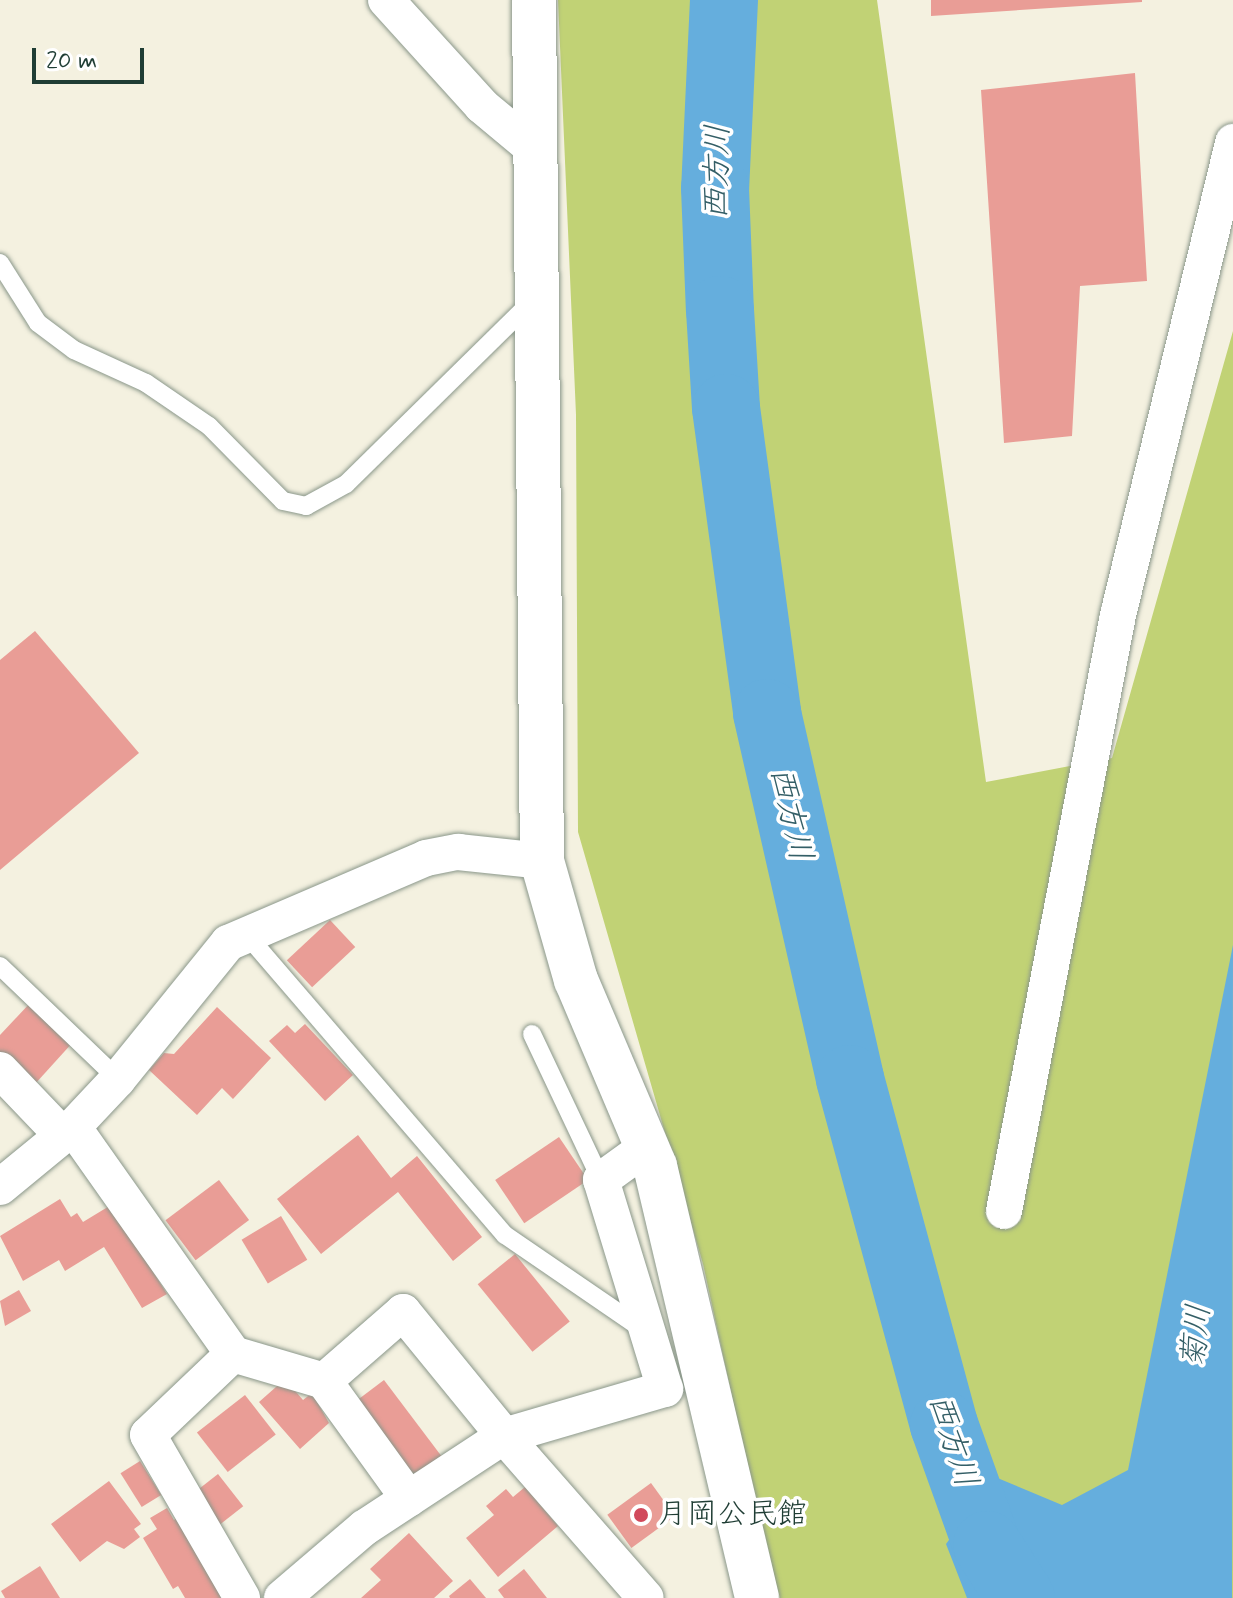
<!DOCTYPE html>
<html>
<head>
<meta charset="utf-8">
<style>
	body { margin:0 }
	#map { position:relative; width:1233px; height:1598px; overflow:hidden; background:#f4f1e0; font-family:Mynerve,"Klee One",sans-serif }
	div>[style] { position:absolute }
	.green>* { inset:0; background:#c1d275 }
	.water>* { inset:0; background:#65aedd }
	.river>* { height:68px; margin:-34px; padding:0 34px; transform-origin:34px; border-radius:34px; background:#65aedd }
	.building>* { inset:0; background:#e99d96; transform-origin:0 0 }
	.roads { filter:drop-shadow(0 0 2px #8a978a) drop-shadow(0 0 2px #8a978a) }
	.service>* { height:18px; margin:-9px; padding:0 9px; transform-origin:9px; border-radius:9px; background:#fff }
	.minor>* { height:36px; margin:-18px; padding:0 18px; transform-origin:18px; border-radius:18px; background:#fff }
	.tertiary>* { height:44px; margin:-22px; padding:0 22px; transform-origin:22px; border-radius:22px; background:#fff }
	.dots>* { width:22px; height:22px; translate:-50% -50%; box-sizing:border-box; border:4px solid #fff; border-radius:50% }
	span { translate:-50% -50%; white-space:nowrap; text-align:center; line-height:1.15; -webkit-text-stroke:7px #fff; paint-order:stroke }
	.poi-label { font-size:30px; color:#1f3d34 }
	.left { translate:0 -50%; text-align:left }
	.water-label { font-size:32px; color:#345f67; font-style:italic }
	.scale { position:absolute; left:32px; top:48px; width:112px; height:36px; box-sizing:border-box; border:4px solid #1f3d34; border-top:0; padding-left:10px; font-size:24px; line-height:28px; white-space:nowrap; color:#1f3d34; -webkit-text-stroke:6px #fff; paint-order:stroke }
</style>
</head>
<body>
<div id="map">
	<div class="green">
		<div style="clip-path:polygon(558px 0,877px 0,986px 782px,1112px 758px,1233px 331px,1233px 1598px,776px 1598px,703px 1264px,578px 832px,576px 415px)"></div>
	</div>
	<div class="water">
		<div style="clip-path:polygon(1233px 945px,1232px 1598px,967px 1598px,946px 1544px,995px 1477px,1062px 1505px,1128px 1470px)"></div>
	</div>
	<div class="river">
		<div style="left:724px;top:0;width:188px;rotate:92.7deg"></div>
		<div style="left:715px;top:188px;width:122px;rotate:87.7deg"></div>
		<div style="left:720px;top:310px;width:98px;rotate:86.5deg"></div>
		<div style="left:726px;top:408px;width:308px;rotate:82.3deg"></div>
		<div style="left:767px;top:713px;width:375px;rotate:77.2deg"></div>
		<div style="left:850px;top:1079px;width:359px;rotate:74.8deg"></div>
		<div style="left:944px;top:1425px;width:127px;rotate:70.3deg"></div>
		<div style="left:987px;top:1545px;width:63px;rotate:57.3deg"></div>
	</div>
	<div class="building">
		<div style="clip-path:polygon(931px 0,1142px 0,1142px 2px,931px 16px)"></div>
		<div style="clip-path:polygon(1135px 73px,1147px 281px,1080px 286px,1072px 436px,1004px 443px,981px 90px)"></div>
		<div style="clip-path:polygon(35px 631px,139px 753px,0 870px,0 660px)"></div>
		<div style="left:330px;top:920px;width:37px;height:59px;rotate:47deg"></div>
		<div style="clip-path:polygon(31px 1002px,74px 1041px,35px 1084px,0 1052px,0 1035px)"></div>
		<div style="clip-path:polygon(217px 1007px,271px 1058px,233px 1099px,222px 1088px,197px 1115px,149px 1070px,164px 1053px,174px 1054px)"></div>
		<div style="clip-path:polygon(305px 1024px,353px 1075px,325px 1101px,269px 1041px,287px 1025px,295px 1033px)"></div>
		<div style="clip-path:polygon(358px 1135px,391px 1178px,417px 1156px,482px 1237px,453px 1261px,398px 1192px,321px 1254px,277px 1199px)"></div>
		<div style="left:559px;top:1137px;width:52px;height:77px;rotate:56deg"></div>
		<div style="left:219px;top:1180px;width:50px;height:67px;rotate:53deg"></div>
		<div style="clip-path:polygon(60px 1199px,71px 1217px,77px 1213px,83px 1222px,111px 1205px,167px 1294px,142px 1308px,104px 1247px,65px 1271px,59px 1260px,23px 1281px,0 1236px)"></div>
		<div style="left:281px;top:1216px;width:51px;height:46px;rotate:59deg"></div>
		<div style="left:515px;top:1254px;width:87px;height:48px;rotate:51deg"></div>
		<div style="clip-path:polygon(19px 1290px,31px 1311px,5px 1326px,0 1301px)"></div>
		<div style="clip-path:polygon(285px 1379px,303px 1400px,312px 1393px,329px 1423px,300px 1449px,259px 1402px)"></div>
		<div style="left:384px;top:1380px;width:95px;height:34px;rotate:53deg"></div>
		<div style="left:245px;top:1395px;width:50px;height:61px;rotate:52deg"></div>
		<div style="left:140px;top:1461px;width:40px;height:23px;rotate:58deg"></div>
		<div style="left:218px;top:1474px;width:41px;height:32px;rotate:52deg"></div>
		<div style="clip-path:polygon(109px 1481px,141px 1524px,134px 1529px,140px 1537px,124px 1549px,107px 1541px,80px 1562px,51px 1524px)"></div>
		<div style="left:651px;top:1483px;width:41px;height:54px;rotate:54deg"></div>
		<div style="clip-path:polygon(525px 1487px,558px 1526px,498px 1577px,466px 1538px,494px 1515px,486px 1506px,506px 1489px,513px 1497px)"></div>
		<div style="clip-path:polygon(167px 1508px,174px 1520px,181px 1516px,221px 1598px,185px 1598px,178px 1586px,173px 1589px,143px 1538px,157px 1529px,150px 1518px)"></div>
		<div style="clip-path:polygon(409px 1533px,453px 1581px,434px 1598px,361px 1598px,381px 1580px,370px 1569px)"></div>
		<div style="clip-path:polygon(40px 1566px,60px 1598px,5px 1598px,1px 1591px)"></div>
		<div style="clip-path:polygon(524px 1569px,547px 1598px,504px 1598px,498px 1590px)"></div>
		<div style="clip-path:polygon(470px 1579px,486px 1598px,450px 1598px,449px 1596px)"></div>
	</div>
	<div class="roads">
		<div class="service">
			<div style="left:0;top:263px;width:71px;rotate:57.7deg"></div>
			<div style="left:38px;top:323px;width:45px;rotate:36.9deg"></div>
			<div style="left:74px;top:350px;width:79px;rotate:24.6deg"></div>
			<div style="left:146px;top:383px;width:76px;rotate:34.3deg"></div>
			<div style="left:209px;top:426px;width:105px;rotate:45.4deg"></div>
			<div style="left:283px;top:501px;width:24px;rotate:12deg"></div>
			<div style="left:306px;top:506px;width:46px;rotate:-28.8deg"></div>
			<div style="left:346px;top:484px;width:260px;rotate:-44.5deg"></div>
			<div style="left:246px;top:934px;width:397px;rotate:49.3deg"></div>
			<div style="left:505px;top:1235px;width:168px;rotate:34.4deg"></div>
			<div style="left:0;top:966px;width:163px;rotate:43.8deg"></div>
			<div style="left:532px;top:1034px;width:161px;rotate:64.7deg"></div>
		</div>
		<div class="minor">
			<div style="left:386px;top:0;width:143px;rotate:47.8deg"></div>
			<div style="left:482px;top:106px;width:69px;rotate:39.7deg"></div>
			<div style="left:0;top:1070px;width:91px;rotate:46.3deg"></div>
			<div style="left:73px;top:1127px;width:278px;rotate:54.8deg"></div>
			<div style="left:233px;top:1354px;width:117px;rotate:136.4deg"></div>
			<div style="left:148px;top:1435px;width:188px;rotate:60deg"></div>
			<div style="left:0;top:1187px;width:94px;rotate:-39.4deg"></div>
			<div style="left:73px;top:1127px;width:66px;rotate:-46.8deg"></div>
			<div style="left:118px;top:1079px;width:175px;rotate:-51deg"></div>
			<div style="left:228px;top:943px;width:215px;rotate:-23.2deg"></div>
			<div style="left:426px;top:858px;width:33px;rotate:-11deg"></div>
			<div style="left:458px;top:852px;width:84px;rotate:6.1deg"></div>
			<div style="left:1004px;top:1211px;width:607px;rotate:-79.17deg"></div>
			<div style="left:1118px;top:615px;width:487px;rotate:-76.3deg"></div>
			<div style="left:233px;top:1354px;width:95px;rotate:16.5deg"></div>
			<div style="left:324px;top:1381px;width:145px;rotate:54.2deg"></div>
			<div style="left:324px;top:1381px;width:105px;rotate:-41.1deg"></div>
			<div style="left:403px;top:1312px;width:160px;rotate:50.8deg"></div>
			<div style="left:504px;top:1436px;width:168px;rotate:-16.3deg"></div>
			<div style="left:665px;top:1389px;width:219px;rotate:-107deg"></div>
			<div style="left:601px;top:1180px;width:58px;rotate:-35.9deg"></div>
			<div style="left:282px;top:1598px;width:108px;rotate:-40.5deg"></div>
			<div style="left:364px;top:1528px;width:168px;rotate:-33.3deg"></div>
			<div style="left:504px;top:1436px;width:215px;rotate:48.8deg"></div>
		</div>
		<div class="tertiary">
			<div style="left:534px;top:0;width:861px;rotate:89.47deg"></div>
			<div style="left:542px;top:861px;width:124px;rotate:74.1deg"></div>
			<div style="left:576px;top:980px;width:202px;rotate:67deg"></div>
			<div style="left:655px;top:1166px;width:444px;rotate:76.7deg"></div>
		</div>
	</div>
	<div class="dots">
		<div style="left:641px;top:1515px;background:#d1495b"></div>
	</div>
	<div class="poi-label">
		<span class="left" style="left:657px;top:1515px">月岡公民館</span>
	</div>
	<div class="water-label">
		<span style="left:718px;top:172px;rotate:-89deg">西方川</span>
		<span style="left:790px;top:814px;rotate:77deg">西方川</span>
		<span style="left:1197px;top:1336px;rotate:-84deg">菊川</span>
		<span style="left:952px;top:1441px;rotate:72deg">西方川</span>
	</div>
	<div class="scale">20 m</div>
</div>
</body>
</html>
